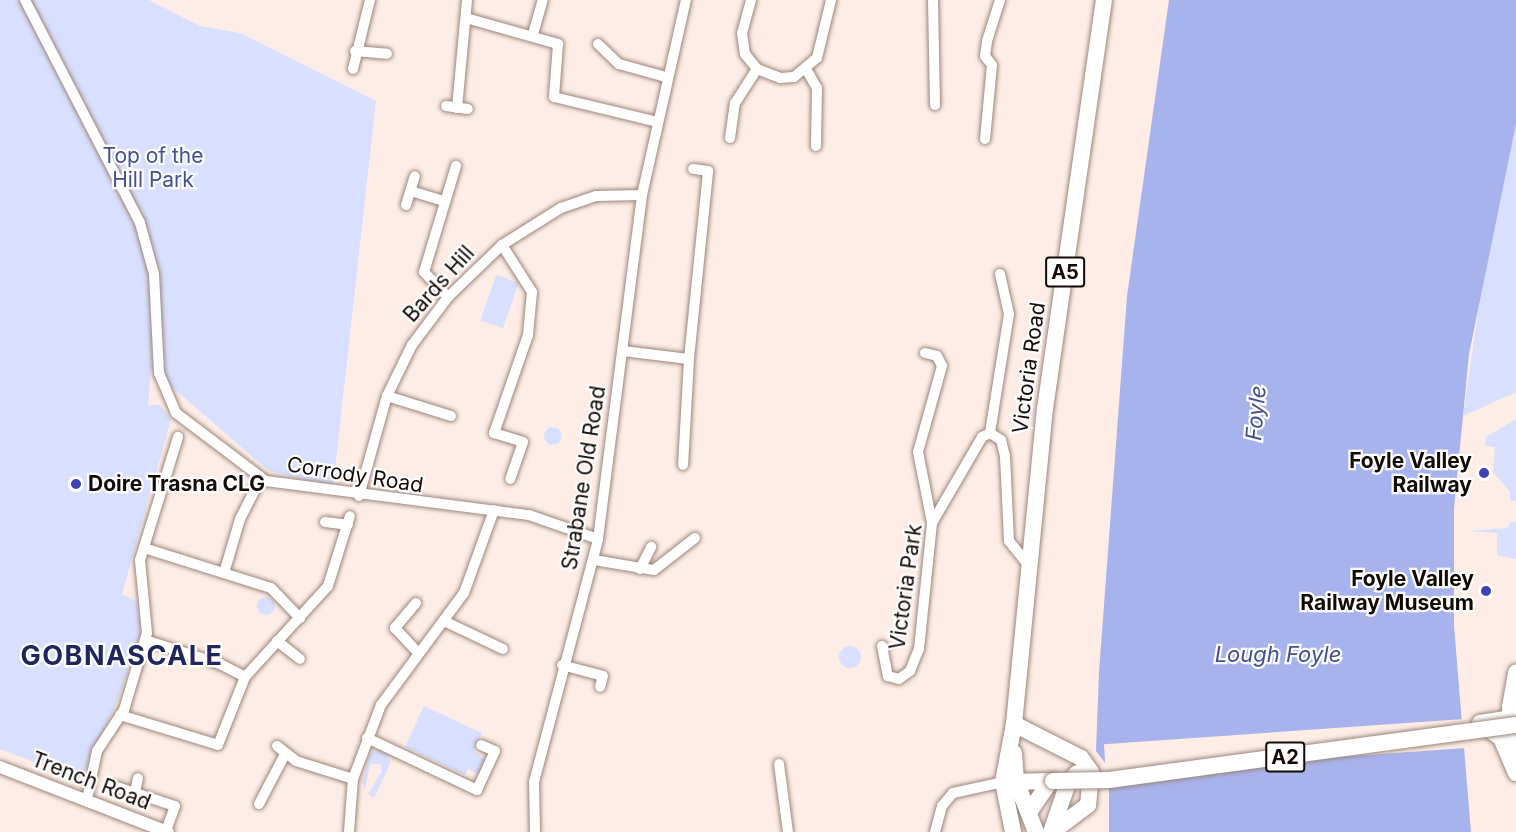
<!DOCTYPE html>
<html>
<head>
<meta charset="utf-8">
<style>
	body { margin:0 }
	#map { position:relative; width:1516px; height:832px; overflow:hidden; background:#fdede6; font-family:Inter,sans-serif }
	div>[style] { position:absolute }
	.green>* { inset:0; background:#d8dfff; transform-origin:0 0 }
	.round { border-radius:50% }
	.water>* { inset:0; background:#a7b3ec }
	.pier>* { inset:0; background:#fdede6; transform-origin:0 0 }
	.roads { filter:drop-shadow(0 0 2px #9c857a) drop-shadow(0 0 2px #9c857a) }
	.minor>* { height:10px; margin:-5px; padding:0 5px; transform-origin:5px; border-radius:5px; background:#fff }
	.tertiary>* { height:12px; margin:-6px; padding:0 6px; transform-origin:6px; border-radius:6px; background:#fff }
	.primary>* { height:16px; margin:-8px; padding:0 8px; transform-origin:8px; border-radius:8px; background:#fff }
	.trunk>* { height:16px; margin:-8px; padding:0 8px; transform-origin:8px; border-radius:8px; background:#fff }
	.bridges { filter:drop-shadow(0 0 2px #9c857a) drop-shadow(0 0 2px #9c857a) }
	.trunk-bridge>* { height:16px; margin:-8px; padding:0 8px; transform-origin:8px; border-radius:8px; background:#fff }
	.dots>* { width:16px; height:16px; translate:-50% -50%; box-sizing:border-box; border:3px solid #fff; border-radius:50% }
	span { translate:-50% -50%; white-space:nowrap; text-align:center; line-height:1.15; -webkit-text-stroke:4.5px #fff; paint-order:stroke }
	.shield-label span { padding:2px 4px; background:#fff; border:2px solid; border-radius:4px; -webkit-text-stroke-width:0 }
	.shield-label { font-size:20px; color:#120a07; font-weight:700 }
	.park-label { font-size:21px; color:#454f94 }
	.street-label { font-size:21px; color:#120a07 }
	.poi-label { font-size:21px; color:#120a07; font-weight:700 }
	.right { translate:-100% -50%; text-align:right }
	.left { translate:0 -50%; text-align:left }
	.water-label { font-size:22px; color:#434d92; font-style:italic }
	.district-label { font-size:27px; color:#21255e; font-weight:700; letter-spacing:1.5px }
</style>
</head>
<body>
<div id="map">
	<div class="green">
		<div style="clip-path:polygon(0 0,149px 0,200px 26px,240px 33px,376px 101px,333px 487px,269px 471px,151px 369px,148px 405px,160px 405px,171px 419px,122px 594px,136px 601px,142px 630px,116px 705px,81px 780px,0 749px)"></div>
		<div style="clip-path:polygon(1516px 124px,1516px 392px,1463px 416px,1489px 239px)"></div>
		<div style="left:496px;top:275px;width:24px;height:48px;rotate:19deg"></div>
		<div style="clip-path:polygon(1516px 419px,1516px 501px,1510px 500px,1510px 492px,1493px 472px,1495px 447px,1485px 446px,1486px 437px)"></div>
		<div class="round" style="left:544px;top:427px;width:18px;height:18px"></div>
		<div style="clip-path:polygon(1510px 522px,1516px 522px,1516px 559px,1497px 555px,1497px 533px,1467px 531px,1508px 528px)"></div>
		<div class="round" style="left:257px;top:597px;width:18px;height:18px"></div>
		<div class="round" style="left:839px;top:646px;width:22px;height:22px"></div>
		<div style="clip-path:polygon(424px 706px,482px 733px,474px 751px,485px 760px,480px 775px,468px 769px,465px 775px,405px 747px)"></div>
		<div style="clip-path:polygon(376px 749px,385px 751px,391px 762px,374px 798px,368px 794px,382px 771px,380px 764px,370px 764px,365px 790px,362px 783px,370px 754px)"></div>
	</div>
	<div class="water">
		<div style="clip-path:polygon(1169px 0,1516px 0,1516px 124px,1469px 354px,1454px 508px,1454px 626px,1471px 832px,1109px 832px,1109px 768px,1096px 751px,1099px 672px,1127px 296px)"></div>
	</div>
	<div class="pier">
		<div style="left:1464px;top:719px;width:29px;height:361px;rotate:86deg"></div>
	</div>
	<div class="roads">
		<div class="minor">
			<div style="left:25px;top:0;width:251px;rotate:62.7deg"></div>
			<div style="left:140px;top:223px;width:53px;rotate:74.6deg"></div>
			<div style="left:154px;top:274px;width:99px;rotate:87.1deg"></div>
			<div style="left:159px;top:373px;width:43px;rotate:67deg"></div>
			<div style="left:176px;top:413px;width:113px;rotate:37.1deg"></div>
			<div style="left:266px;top:481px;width:265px;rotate:7.4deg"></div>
			<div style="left:529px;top:515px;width:73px;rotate:19.2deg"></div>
			<div style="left:751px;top:0;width:34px;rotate:105deg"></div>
			<div style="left:742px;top:33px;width:21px;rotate:82deg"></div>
			<div style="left:745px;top:54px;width:19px;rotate:51deg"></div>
			<div style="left:757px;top:69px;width:25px;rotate:21deg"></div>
			<div style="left:780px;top:78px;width:14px;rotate:-4deg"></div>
			<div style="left:794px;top:77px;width:30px;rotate:-40deg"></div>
			<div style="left:817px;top:58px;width:60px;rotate:-76.4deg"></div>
			<div style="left:933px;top:0;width:105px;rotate:88.9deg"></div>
			<div style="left:466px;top:18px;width:96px;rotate:15.8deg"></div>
			<div style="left:558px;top:44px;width:53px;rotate:94.3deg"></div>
			<div style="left:554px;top:97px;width:103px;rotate:13.5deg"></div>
			<div style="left:533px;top:34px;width:35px;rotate:-74deg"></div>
			<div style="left:598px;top:44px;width:29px;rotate:44deg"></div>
			<div style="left:619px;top:64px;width:49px;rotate:15.5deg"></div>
			<div style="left:355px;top:51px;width:32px;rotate:5deg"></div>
			<div style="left:353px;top:69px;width:71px;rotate:-76.2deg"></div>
			<div style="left:806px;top:69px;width:22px;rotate:60deg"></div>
			<div style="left:817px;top:88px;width:58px;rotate:91deg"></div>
			<div style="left:446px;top:106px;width:22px;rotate:8deg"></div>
			<div style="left:457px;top:108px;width:108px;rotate:-84.7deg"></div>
			<div style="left:730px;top:138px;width:35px;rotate:-82deg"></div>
			<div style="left:735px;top:103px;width:40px;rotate:-57.1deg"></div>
			<div style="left:985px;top:139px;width:74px;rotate:-84.6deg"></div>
			<div style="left:992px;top:65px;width:11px;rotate:-128deg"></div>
			<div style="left:985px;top:56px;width:15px;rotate:-82deg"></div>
			<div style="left:987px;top:41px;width:43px;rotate:-72.4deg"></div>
			<div style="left:411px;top:191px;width:34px;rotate:17deg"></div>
			<div style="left:406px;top:205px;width:30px;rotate:-73deg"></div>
			<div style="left:502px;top:245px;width:56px;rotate:57.4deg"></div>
			<div style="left:532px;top:292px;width:43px;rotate:95.3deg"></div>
			<div style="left:528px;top:335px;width:104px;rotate:109.1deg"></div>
			<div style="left:494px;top:433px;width:30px;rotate:17deg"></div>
			<div style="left:523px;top:442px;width:39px;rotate:109deg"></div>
			<div style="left:1000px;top:274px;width:41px;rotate:77.3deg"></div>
			<div style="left:1009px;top:314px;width:121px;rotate:99.1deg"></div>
			<div style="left:990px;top:433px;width:13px;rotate:32deg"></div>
			<div style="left:1001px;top:440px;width:16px;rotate:76deg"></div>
			<div style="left:1005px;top:456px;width:85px;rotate:87.3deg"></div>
			<div style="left:1009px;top:541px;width:32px;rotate:51deg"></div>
			<div style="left:448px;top:297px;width:35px;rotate:-134deg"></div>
			<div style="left:424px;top:272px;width:111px;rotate:-73.2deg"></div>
			<div style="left:623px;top:351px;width:66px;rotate:6.9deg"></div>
			<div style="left:689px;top:359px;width:106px;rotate:93.2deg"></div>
			<div style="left:925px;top:353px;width:12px;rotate:14deg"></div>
			<div style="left:937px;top:356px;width:11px;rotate:63deg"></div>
			<div style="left:942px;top:366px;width:89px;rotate:105.6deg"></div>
			<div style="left:918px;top:452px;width:72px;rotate:78.8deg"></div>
			<div style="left:689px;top:359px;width:189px;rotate:-84.2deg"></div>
			<div style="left:708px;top:171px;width:15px;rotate:-172deg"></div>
			<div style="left:387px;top:396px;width:67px;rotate:17.4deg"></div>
			<div style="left:359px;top:496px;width:104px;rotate:-74.4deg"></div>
			<div style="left:387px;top:396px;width:57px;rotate:-63.9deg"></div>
			<div style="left:412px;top:345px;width:60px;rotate:-53.1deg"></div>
			<div style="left:448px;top:297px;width:75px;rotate:-43.9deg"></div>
			<div style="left:502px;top:245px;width:70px;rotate:-32.1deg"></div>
			<div style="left:561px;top:208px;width:37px;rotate:-19deg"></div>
			<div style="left:596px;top:196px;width:46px;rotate:-1.2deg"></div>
			<div style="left:325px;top:522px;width:23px;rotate:7deg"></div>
			<div style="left:144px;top:548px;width:133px;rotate:17.5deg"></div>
			<div style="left:271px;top:588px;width:42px;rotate:46deg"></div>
			<div style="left:594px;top:560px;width:61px;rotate:9.5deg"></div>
			<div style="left:654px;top:570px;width:52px;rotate:-38deg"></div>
			<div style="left:640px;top:569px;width:25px;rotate:-63deg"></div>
			<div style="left:224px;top:573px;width:56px;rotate:-73.5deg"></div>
			<div style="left:240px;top:519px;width:46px;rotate:-62.9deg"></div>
			<div style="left:416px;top:603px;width:33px;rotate:130deg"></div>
			<div style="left:395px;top:628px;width:34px;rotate:47deg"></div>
			<div style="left:446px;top:622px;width:63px;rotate:25.3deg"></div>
			<div style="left:145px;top:640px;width:79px;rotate:17.7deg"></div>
			<div style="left:220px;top:664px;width:28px;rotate:27deg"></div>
			<div style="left:277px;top:641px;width:29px;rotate:38deg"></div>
			<div style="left:882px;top:646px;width:31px;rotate:79deg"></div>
			<div style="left:888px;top:676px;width:11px;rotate:15deg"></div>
			<div style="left:899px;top:679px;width:14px;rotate:-36deg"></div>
			<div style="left:910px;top:671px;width:24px;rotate:-68deg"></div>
			<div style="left:919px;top:649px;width:127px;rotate:-84.1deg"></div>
			<div style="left:932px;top:523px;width:99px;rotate:-59.8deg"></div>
			<div style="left:982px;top:437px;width:9px;rotate:-27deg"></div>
			<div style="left:562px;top:665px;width:42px;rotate:15deg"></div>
			<div style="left:603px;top:676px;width:11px;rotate:105deg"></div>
			<div style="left:120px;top:715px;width:102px;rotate:17deg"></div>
			<div style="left:218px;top:745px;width:73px;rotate:-68.3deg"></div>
			<div style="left:245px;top:677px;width:123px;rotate:-47.6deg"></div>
			<div style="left:328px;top:586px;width:73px;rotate:-72.6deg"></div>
			<div style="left:367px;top:738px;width:122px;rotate:25.3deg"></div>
			<div style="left:477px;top:790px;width:43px;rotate:-65.2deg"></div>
			<div style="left:495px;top:751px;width:15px;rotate:-157deg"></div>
			<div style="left:277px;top:746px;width:24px;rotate:38deg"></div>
			<div style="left:296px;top:761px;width:60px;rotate:17.5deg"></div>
			<div style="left:779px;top:764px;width:69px;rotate:82.5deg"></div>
			<div style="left:114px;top:786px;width:64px;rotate:18.2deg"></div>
			<div style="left:175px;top:806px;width:27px;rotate:110deg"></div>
			<div style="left:135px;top:792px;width:14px;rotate:-78deg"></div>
			<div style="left:87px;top:799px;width:49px;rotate:-78.2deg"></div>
			<div style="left:97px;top:751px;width:49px;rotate:-56.6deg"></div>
			<div style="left:124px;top:710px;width:80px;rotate:-73.4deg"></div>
			<div style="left:147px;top:633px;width:73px;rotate:-95.5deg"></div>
			<div style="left:140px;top:560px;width:129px;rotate:-72.8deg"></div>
			<div style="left:259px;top:804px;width:56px;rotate:-62.5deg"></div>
			<div style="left:349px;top:832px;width:53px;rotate:-85.7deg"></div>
			<div style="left:353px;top:779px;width:79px;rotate:-69.3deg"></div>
			<div style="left:381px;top:705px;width:139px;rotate:-53.5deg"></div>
			<div style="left:464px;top:593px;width:88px;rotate:-70.1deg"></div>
			<div style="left:535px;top:832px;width:50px;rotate:-91.1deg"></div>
			<div style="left:534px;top:782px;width:251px;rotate:-75.2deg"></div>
			<div style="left:598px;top:539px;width:347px;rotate:-82.7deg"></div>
			<div style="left:642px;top:195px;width:200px;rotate:-77.3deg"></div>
			<div style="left:935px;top:832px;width:27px;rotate:-75deg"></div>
			<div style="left:942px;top:806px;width:17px;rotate:-50deg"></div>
			<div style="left:953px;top:793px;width:51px;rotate:-12.4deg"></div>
		</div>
		<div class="tertiary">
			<div style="left:0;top:767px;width:180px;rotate:21.2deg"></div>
		</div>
		<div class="primary">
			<div style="left:1513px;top:762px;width:55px;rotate:-93.1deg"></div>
			<div style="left:1510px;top:707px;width:35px;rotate:-80deg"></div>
		</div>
		<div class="trunk">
			<div style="left:1480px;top:723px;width:36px;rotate:-9deg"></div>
			<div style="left:1014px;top:724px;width:75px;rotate:26.9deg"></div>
			<div style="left:1081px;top:758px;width:17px;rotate:54deg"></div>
			<div style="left:1091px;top:772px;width:33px;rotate:95deg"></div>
			<div style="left:1088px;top:805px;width:45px;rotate:143.1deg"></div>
			<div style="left:1491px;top:731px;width:12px;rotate:35deg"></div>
			<div style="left:1501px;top:738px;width:38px;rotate:67deg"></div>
			<div style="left:1014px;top:753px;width:28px;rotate:86deg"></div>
			<div style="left:1016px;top:781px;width:55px;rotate:68.6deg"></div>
			<div style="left:1007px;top:782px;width:46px;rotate:-1.2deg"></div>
			<div style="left:1030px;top:811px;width:36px;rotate:-56deg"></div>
			<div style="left:1013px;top:832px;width:51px;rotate:-101.3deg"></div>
			<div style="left:1003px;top:782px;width:59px;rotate:-79.3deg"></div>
			<div style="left:1014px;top:724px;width:317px;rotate:-84.4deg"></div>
			<div style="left:1045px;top:409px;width:413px;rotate:-81.8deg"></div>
			<div style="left:1051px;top:832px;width:52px;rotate:-70.9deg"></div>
			<div style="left:1068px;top:783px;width:13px;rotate:-48deg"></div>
		</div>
	</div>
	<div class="bridges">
		<div class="trunk-bridge">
			<div style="left:1053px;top:781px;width:56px;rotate:-1deg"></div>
			<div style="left:1109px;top:780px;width:411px;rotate:-7.7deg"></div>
		</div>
	</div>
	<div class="dots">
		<div style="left:1484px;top:473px;background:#3f42b7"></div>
		<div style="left:76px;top:484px;background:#3f42b7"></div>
		<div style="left:1486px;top:591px;background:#3f42b7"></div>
	</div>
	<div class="shield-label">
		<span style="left:1065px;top:272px">A5</span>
		<span style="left:1285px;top:757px">A2</span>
	</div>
	<div class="park-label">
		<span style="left:153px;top:168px">Top of the<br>Hill Park</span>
	</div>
	<div class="street-label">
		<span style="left:439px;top:284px;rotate:-48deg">Bards Hill</span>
		<span style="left:1029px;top:368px;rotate:-82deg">Victoria Road</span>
		<span style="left:355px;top:475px;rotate:9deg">Corrody Road</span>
		<span style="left:584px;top:478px;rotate:-81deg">Strabane Old Road</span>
		<span style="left:906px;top:587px;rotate:-82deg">Victoria Park</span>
		<span style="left:91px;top:781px;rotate:21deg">Trench Road</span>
	</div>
	<div class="poi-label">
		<span class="right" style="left:1472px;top:473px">Foyle Valley<br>Railway</span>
		<span class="left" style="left:88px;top:484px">Doire Trasna CLG</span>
		<span class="right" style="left:1474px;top:591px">Foyle Valley<br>Railway Museum</span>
	</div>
	<div class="water-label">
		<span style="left:1256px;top:413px;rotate:-85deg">Foyle</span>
		<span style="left:1278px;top:655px">Lough Foyle</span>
	</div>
	<div class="district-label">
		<span style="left:122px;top:656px">GOBNASCALE</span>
	</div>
</div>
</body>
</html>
